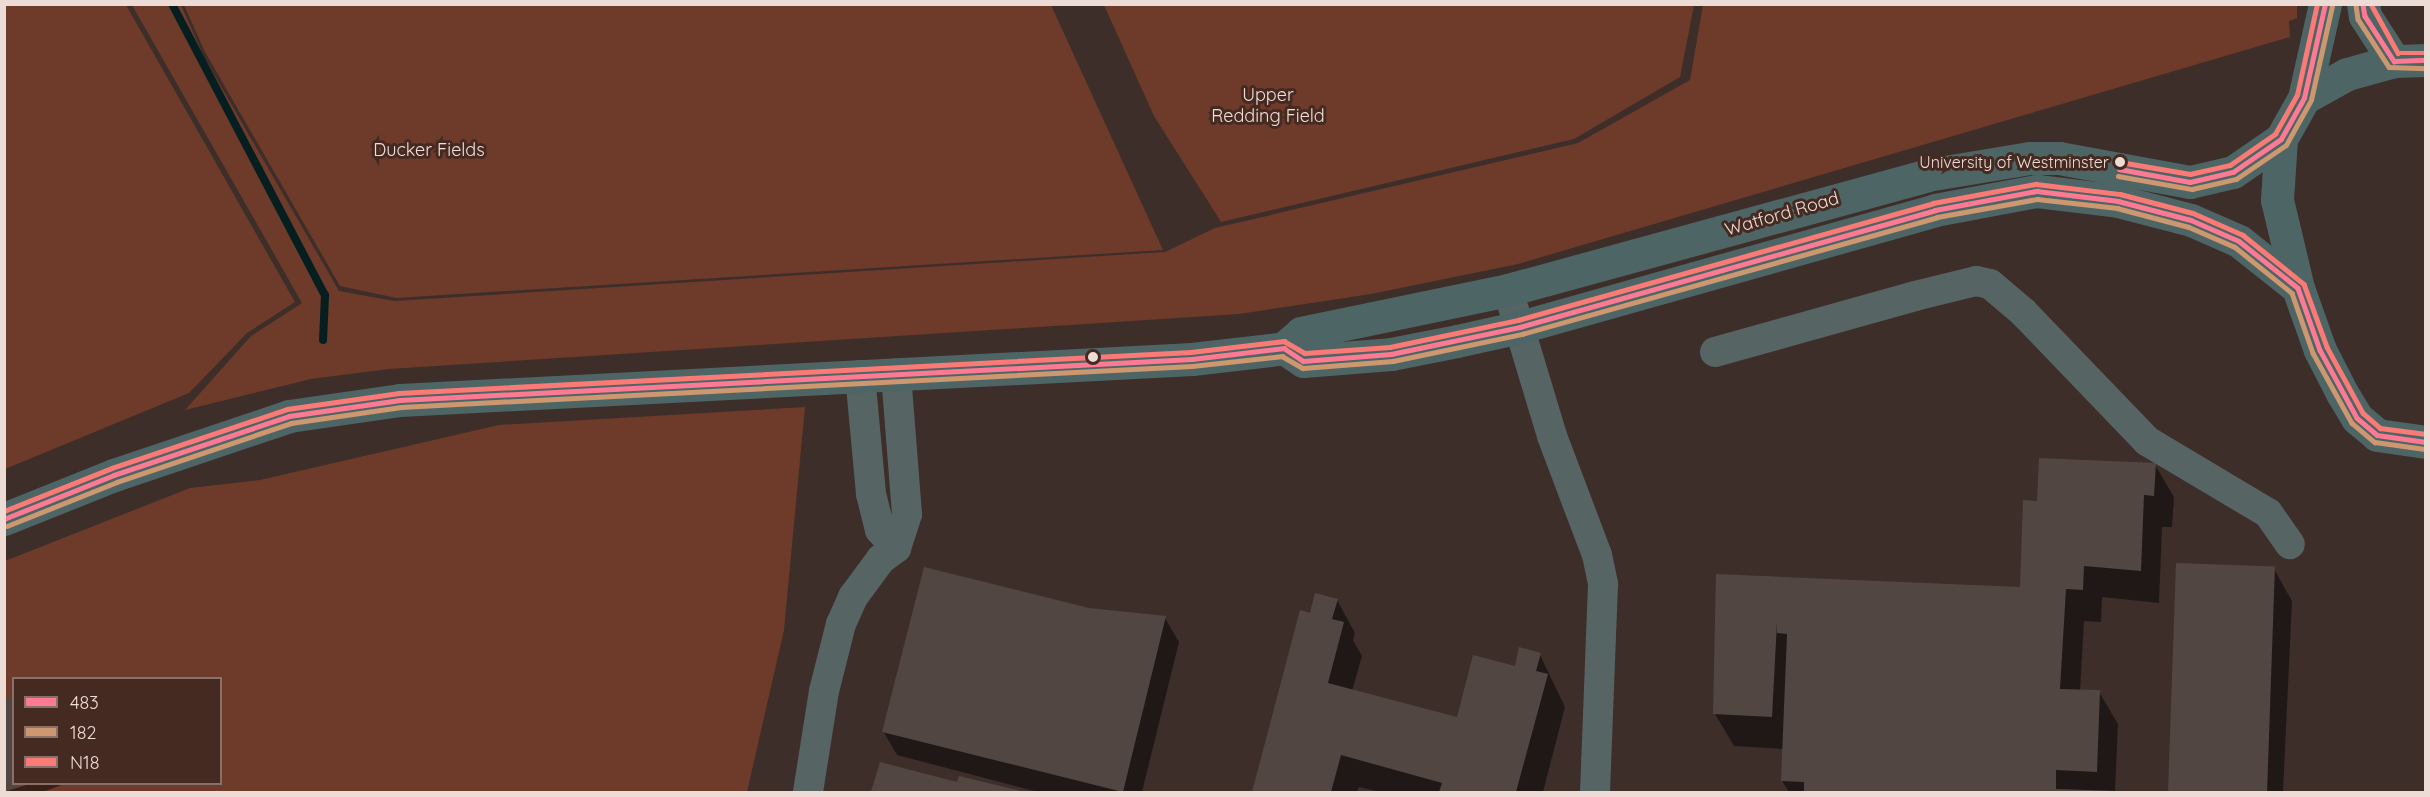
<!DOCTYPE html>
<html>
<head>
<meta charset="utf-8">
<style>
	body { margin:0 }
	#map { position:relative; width:2430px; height:797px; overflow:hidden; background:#3d2e2a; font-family:Quicksand,sans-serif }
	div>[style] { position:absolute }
	.green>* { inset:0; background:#6e3a29 }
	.shadow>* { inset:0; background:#0007 }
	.stream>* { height:8px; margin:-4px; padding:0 4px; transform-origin:4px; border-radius:4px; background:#051f21 }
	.building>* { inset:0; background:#524643; transform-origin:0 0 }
	.street>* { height:30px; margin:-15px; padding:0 15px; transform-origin:15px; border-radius:15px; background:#576464 }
	.primary>* { height:33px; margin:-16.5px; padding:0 16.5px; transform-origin:16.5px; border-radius:16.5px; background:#4e6566 }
	.bus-1>* { height:4.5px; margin:-2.25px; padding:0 2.25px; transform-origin:2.25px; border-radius:2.25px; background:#fe7a93 }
	.bus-2>* { height:4.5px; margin:-2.25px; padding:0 2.25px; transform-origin:2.25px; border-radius:2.25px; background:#cd976f }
	.bus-3>* { height:4.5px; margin:-2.25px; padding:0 2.25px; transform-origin:2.25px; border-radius:2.25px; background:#fc7a76 }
	.dots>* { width:16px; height:16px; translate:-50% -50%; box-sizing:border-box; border:3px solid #452a22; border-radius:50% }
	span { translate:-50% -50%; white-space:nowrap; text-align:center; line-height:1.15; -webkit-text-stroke:6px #452a22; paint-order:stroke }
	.bus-label { font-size:16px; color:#eddbd5 }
	.right { translate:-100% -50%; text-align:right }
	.park-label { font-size:18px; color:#f2ddd7 }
	.street-label { font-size:18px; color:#eddbd5 }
	.frame { position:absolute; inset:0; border:6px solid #eddbd5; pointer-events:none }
	.legend { position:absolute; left:12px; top:677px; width:210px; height:108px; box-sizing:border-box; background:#452a22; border:2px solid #88716a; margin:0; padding:8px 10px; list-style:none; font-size:18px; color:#eddbd5 }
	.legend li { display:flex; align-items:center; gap:12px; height:30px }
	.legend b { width:30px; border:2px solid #88716a }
</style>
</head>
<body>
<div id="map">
	<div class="green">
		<div style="clip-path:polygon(5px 4px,126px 5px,295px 302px,247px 333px,189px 393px,5px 469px)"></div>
		<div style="clip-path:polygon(184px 5px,1051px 5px,1163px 250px,396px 298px,340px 286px,205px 52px)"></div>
		<div style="clip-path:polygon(1104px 5px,1694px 5px,1680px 77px,1574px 139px,1221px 222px,1154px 116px)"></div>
		<div style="clip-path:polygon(2297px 5px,2297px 18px,2289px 21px,2290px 37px,1518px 264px,1371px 294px,1239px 314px,389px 369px,311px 379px,185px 410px,251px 336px,302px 303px,132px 5px,181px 5px,204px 57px,339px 291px,394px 301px,1165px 252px,1215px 228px,1578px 143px,1690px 80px,1703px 5px)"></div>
		<div style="clip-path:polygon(evenodd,805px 407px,784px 630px,747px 792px,5px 792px,5px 561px,190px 488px,260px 480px,499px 425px,805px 407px,14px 678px,220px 678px,220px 784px,14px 784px,14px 678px)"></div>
	</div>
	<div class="shadow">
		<div style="clip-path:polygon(2155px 465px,2174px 497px,2172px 527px,2162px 527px,2159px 603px,2102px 597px,2101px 622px,2084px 621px,2080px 691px,2099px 692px,2118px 724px,2115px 791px,2168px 792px,1789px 792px,1782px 781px,1784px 749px,1734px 746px,1715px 714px,1718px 575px,2021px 589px,2039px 503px)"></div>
		<div style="clip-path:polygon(2178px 565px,2274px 569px,2292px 601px,2283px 792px,2169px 792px)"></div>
		<div style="clip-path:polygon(1337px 600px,1355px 633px,1353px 640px,1362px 656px,1352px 691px,1458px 719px,1516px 668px,1540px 655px,1565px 707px,1543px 792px,1380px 792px,1359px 787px,1357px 792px,1253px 792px,1301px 612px,1311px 615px)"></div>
		<div style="clip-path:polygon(1165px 618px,1179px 642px,1142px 792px,1038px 792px,897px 755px,883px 731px)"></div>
		<div style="clip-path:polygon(4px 702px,14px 784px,64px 784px,43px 792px,4px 792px)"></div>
		<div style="clip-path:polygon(881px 764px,958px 783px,960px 777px,1022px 792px,873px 792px)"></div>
	</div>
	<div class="stream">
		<div style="left:172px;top:4px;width:329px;rotate:62.3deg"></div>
		<div style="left:325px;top:295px;width:45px;rotate:92.5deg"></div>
	</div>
	<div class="building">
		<div style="clip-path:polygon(2039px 458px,2156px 463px,2154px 496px,2144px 495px,2141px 571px,2084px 566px,2083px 590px,2066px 589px,2060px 689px,2100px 690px,2097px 772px,2056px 770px,2056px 789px,2151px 792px,1804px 792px,1804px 782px,1781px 781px,1787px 634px,1777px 633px,1777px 622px,1772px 717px,1713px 714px,1716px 574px,2020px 587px,2023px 500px,2037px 501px)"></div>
		<div style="left:2176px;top:563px;width:99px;height:229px;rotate:2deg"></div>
		<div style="clip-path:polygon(924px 567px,1089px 608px,1166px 616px,1123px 792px,882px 732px)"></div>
		<div style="clip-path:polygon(1315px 593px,1338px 599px,1332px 619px,1344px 622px,1328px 683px,1457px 717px,1473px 655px,1515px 666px,1519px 647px,1541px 653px,1536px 671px,1548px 674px,1516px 792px,1439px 792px,1442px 783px,1341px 755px,1331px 792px,1252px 792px,1300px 610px,1310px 613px)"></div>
		<div style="clip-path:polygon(14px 696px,14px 784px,29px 784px,4px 792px,4px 699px)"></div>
		<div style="clip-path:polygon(880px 762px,957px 782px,959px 776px,1025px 792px,871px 792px)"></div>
	</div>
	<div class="street">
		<div style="left:1508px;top:290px;width:152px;rotate:73.2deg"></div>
		<div style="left:1552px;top:436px;width:127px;rotate:69.3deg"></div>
		<div style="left:1597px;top:555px;width:30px;rotate:78deg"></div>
		<div style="left:1603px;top:584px;width:208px;rotate:92.2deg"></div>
		<div style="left:1715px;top:352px;width:208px;rotate:-15.6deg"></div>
		<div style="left:1915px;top:296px;width:63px;rotate:-13.8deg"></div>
		<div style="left:1976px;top:281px;width:14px;rotate:12deg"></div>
		<div style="left:1990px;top:284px;width:43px;rotate:40.3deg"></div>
		<div style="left:2023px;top:312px;width:179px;rotate:46.1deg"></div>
		<div style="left:2147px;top:441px;width:141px;rotate:30.8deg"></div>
		<div style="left:2268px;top:513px;width:38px;rotate:55deg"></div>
		<div style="left:860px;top:375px;width:120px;rotate:84.7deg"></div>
		<div style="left:871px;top:494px;width:37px;rotate:76deg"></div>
		<div style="left:880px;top:530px;width:24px;rotate:48deg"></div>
		<div style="left:808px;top:792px;width:102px;rotate:-81deg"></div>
		<div style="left:824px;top:691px;width:69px;rotate:-75.8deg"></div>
		<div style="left:841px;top:624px;width:30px;rotate:-66deg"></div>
		<div style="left:853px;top:597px;width:47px;rotate:-53.6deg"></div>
		<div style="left:881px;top:559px;width:19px;rotate:-36deg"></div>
		<div style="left:896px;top:548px;width:36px;rotate:-72deg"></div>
		<div style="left:907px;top:514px;width:141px;rotate:-94.5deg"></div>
	</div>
	<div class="primary">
		<div style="left:2363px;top:4px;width:12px;rotate:81deg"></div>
		<div style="left:2365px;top:16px;width:54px;rotate:57.2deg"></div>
		<div style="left:2426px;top:60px;width:32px;rotate:178deg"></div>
		<div style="left:2394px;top:61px;width:49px;rotate:164.5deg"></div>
		<div style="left:2347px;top:74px;width:49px;rotate:150.8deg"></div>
		<div style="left:2304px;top:98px;width:47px;rotate:119.3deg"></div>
		<div style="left:2281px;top:139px;width:61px;rotate:93.8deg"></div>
		<div style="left:2277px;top:200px;width:90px;rotate:76.6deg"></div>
		<div style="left:2298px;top:288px;width:66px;rotate:70.5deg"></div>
		<div style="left:2320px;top:350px;width:48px;rotate:62.9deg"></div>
		<div style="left:2342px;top:393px;width:29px;rotate:59deg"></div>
		<div style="left:2357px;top:418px;width:26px;rotate:40deg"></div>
		<div style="left:2377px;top:435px;width:49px;rotate:8.1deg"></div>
		<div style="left:2304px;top:98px;width:96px;rotate:-77.4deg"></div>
		<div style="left:1284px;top:348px;width:23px;rotate:34deg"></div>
		<div style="left:1303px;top:361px;width:88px;rotate:-4.5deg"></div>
		<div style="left:1391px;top:354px;width:67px;rotate:-11.1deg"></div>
		<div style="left:1457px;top:341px;width:65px;rotate:-12.5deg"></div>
		<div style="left:1520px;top:327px;width:431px;rotate:-15.7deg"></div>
		<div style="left:1935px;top:210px;width:104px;rotate:-10.6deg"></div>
		<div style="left:2037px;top:191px;width:82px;rotate:7deg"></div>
		<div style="left:2118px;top:201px;width:75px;rotate:14.6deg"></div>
		<div style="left:2191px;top:220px;width:52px;rotate:23.6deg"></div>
		<div style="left:2239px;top:241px;width:75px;rotate:38.5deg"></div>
		<div style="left:4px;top:519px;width:118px;rotate:-21.8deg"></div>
		<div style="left:114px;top:475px;width:185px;rotate:-18.6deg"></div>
		<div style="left:289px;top:416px;width:112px;rotate:-8.2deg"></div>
		<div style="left:400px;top:400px;width:793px;rotate:-2.96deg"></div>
		<div style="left:1192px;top:359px;width:79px;rotate:-6.6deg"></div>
		<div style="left:1270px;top:350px;width:14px;rotate:-8deg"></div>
		<div style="left:1284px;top:348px;width:23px;rotate:-41deg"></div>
		<div style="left:1301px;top:333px;width:211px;rotate:-11.7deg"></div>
		<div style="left:1508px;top:290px;width:434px;rotate:-15.3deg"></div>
		<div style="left:1927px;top:175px;width:104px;rotate:-9.4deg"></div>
		<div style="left:2030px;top:158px;width:29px"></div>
		<div style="left:2059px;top:158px;width:133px;rotate:10.4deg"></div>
		<div style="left:2190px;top:182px;width:44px;rotate:-13.1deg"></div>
		<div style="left:2233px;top:172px;width:58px;rotate:-34.5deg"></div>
	</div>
	<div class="bus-1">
		<div style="left:2363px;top:4px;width:12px;rotate:81deg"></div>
		<div style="left:2365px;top:16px;width:54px;rotate:57.2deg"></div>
		<div style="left:2394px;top:61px;width:32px;rotate:-2deg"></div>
		<div style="left:2119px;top:169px;width:72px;rotate:10.4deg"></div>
		<div style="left:2190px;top:182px;width:44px;rotate:-13.1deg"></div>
		<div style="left:2233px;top:172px;width:58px;rotate:-34.5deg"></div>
		<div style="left:2281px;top:139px;width:47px;rotate:-60.7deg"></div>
		<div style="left:2304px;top:98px;width:96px;rotate:-77.4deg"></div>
		<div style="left:4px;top:519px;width:118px;rotate:-21.8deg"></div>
		<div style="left:114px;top:475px;width:185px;rotate:-18.6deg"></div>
		<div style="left:289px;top:416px;width:112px;rotate:-8.2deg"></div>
		<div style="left:400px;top:400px;width:793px;rotate:-2.96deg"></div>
		<div style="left:1192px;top:359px;width:93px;rotate:-6.8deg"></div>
		<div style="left:1284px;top:348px;width:23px;rotate:34deg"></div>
		<div style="left:1303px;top:361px;width:88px;rotate:-4.5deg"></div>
		<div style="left:1391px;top:354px;width:132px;rotate:-11.8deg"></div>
		<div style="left:1520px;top:327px;width:431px;rotate:-15.7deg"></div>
		<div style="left:1935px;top:210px;width:104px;rotate:-10.6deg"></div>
		<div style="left:2037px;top:191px;width:82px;rotate:7deg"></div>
		<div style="left:2118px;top:201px;width:75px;rotate:14.6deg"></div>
		<div style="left:2191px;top:220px;width:52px;rotate:23.6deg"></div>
		<div style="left:2239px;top:241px;width:75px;rotate:38.5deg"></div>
		<div style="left:2298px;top:288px;width:66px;rotate:70.5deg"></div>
		<div style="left:2320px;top:350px;width:77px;rotate:61.4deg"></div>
		<div style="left:2357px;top:418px;width:26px;rotate:40deg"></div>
		<div style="left:2377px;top:435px;width:49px;rotate:8.1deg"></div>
	</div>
	<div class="bus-2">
		<div style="left:2356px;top:5px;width:14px;rotate:82deg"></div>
		<div style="left:2358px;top:19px;width:57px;rotate:57.1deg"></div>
		<div style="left:2389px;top:67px;width:37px;rotate:2deg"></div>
		<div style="left:2118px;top:176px;width:75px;rotate:10deg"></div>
		<div style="left:2192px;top:189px;width:45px;rotate:-12.8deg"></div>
		<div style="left:2236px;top:179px;width:60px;rotate:-34.2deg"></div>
		<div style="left:2286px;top:145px;width:51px;rotate:-60.9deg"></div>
		<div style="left:2311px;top:100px;width:96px;rotate:-77.4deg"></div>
		<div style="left:7px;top:526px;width:118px;rotate:-21.8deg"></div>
		<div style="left:117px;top:482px;width:184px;rotate:-18.7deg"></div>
		<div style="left:291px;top:423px;width:111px;rotate:-8.3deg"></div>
		<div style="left:401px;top:407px;width:792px;rotate:-2.97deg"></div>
		<div style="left:1192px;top:366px;width:91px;rotate:-6.3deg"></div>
		<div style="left:1282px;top:356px;width:24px;rotate:30deg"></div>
		<div style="left:1303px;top:368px;width:90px;rotate:-4.4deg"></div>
		<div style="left:1393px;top:361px;width:132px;rotate:-11.8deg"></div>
		<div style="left:1522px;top:334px;width:431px;rotate:-15.7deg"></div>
		<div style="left:1937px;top:217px;width:102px;rotate:-10.2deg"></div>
		<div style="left:2037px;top:199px;width:81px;rotate:6.4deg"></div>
		<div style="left:2117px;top:208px;width:74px;rotate:14.8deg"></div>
		<div style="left:2189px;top:227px;width:50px;rotate:23.5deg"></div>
		<div style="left:2235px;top:247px;width:73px;rotate:38.9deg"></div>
		<div style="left:2292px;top:293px;width:64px;rotate:70.7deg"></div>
		<div style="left:2313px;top:353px;width:80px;rotate:60.9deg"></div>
		<div style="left:2352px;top:423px;width:30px;rotate:40deg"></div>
		<div style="left:2375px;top:442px;width:50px;rotate:8deg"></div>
	</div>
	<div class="bus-3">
		<div style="left:2371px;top:4px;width:56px;rotate:61.1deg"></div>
		<div style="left:2398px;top:53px;width:28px"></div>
		<div style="left:2120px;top:162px;width:71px;rotate:9.7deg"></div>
		<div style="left:2190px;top:174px;width:41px;rotate:-12.7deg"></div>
		<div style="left:2230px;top:165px;width:55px;rotate:-34.6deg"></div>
		<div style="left:2275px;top:134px;width:45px;rotate:-60.6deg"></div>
		<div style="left:2297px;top:95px;width:93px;rotate:-77.6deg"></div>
		<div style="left:4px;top:511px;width:116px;rotate:-21.7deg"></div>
		<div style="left:112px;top:468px;width:185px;rotate:-18.6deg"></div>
		<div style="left:287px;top:409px;width:113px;rotate:-8.1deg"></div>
		<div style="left:399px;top:393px;width:793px;rotate:-2.96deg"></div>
		<div style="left:1191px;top:352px;width:94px;rotate:-6.7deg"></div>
		<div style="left:1284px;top:341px;width:24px;rotate:30deg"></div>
		<div style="left:1305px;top:353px;width:85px;rotate:-4deg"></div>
		<div style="left:1390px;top:347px;width:131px;rotate:-11.9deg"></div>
		<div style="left:1518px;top:320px;width:431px;rotate:-15.7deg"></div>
		<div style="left:1933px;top:203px;width:105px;rotate:-10.5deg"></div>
		<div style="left:2036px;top:184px;width:85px;rotate:6.8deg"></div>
		<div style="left:2120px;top:194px;width:75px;rotate:14.6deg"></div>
		<div style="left:2193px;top:213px;width:55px;rotate:23.7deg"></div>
		<div style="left:2243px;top:235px;width:78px;rotate:38.8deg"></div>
		<div style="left:2304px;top:284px;width:67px;rotate:69.9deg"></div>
		<div style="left:2327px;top:347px;width:75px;rotate:61.4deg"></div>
		<div style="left:2363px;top:413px;width:23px;rotate:41deg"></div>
		<div style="left:2380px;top:428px;width:46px;rotate:7.4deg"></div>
	</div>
	<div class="dots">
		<div style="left:2120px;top:162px;background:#eddbd5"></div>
		<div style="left:1093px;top:357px;background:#eddbd5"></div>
	</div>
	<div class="bus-label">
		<span class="right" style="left:2109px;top:162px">University of Westminster</span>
	</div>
	<div class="park-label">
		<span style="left:1268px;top:106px">Upper<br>Redding Field</span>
		<span style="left:429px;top:150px">Ducker Fields</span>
	</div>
	<div class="street-label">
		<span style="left:1782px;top:214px;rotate:-16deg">Watford Road</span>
	</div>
	<div class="frame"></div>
	<ul class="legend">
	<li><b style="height:8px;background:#fe7a93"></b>483</li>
	<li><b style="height:8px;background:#cd976f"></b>182</li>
	<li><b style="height:8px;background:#fc7a76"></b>N18</li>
	</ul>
</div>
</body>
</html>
